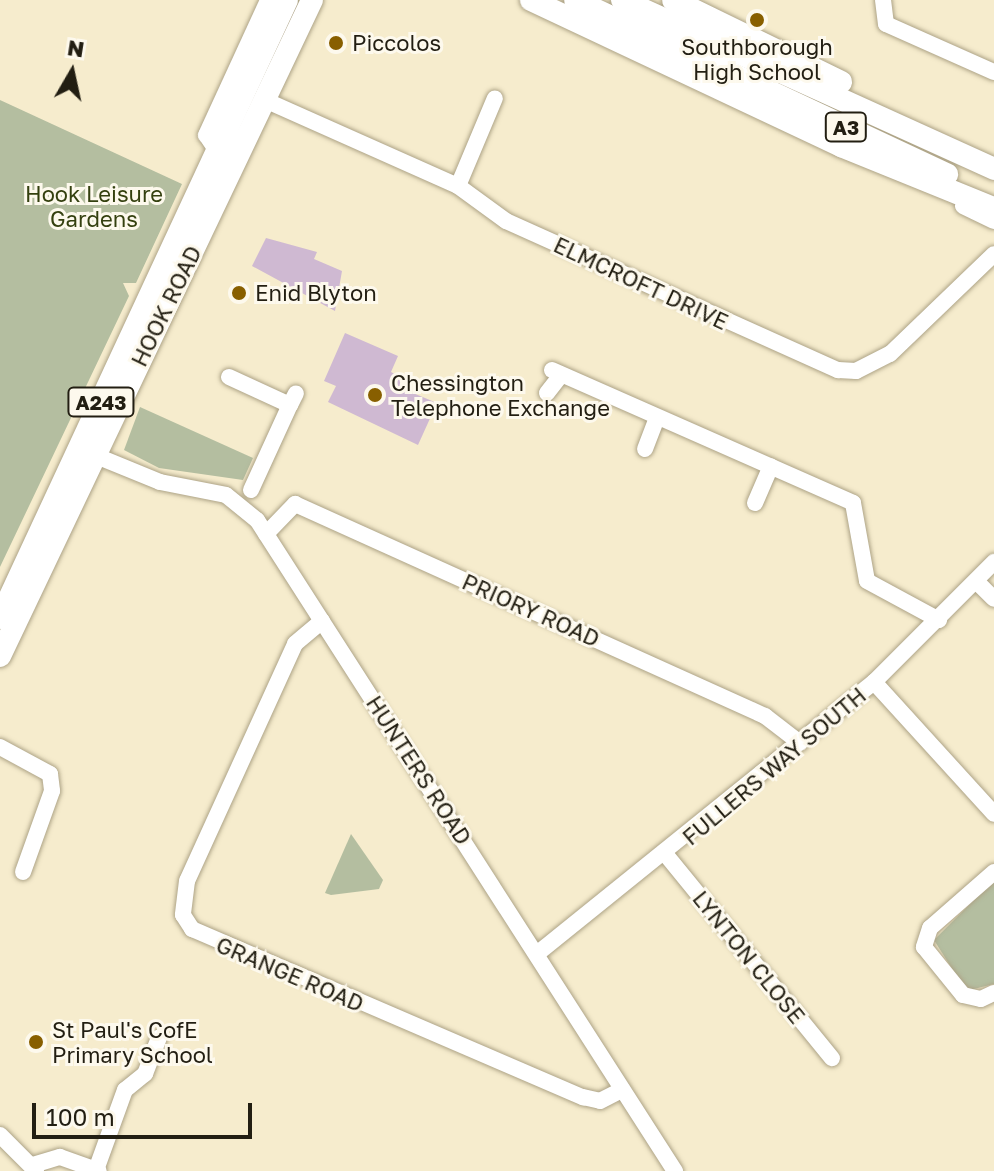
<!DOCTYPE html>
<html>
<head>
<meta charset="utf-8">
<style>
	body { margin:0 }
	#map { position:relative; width:994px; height:1171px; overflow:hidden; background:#f6eccd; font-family:"Golos Text",sans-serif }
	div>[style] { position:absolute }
	.green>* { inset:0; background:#b4bea0 }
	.building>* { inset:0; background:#cfb9d2 }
	.roads { filter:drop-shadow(0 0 2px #ada386) drop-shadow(0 0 2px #ada386) }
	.minor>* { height:16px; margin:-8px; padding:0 8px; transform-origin:8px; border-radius:8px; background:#fff }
	.highway>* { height:22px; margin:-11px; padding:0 11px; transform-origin:11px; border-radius:11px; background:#fff }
	.dots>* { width:22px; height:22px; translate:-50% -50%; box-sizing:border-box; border:4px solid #fdf9ed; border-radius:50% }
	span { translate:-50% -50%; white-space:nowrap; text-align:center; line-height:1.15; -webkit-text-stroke:6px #fdf9ed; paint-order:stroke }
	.shield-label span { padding:2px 6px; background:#fdf9ed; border:2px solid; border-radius:6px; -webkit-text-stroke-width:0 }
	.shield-label { font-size:20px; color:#221e12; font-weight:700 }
	.poi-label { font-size:22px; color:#221e12 }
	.left { translate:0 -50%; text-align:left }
	.park-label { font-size:22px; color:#34400f }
	.street-label { font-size:22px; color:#221e12 }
	.north { position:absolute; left:32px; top:32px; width:80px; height:80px; -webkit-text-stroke:6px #fdf9ed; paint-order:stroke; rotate:9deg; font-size:22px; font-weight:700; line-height:32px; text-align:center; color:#221e12 }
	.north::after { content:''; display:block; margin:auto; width:28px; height:36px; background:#221e12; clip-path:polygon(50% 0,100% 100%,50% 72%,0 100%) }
	.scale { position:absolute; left:32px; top:1103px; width:220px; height:36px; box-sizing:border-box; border:4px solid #221e12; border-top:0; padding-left:10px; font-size:24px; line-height:28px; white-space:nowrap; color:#221e12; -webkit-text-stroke:6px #fdf9ed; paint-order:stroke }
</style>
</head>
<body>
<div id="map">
	<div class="green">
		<div style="clip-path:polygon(0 100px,182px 184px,136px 283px,123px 283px,129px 296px,0 567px)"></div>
		<div style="clip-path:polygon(140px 407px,253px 458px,243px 480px,159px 468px,124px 450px)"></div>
		<div style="clip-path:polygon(351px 834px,383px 880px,379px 889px,331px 895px,325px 893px)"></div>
		<div style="clip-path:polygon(994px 880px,994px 984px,966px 991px,934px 940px)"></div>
	</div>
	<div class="building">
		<div style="clip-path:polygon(266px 238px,317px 252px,314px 259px,342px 271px,335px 311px,252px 266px)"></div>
		<div style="clip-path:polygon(345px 333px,398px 356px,391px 372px,405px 379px,401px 388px,437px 403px,418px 445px,328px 402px,336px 386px,324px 381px)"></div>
	</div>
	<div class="roads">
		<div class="minor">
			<div style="left:883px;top:0;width:24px;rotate:83deg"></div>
			<div style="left:886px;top:24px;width:118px;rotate:24deg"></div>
			<div style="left:267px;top:101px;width:209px;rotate:24deg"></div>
			<div style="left:458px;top:186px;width:59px;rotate:36.1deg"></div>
			<div style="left:506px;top:221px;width:364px;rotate:24.2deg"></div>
			<div style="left:838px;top:370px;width:18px;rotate:3deg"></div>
			<div style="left:856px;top:371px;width:38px;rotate:-27deg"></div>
			<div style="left:890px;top:354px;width:144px;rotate:-43.9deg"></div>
			<div style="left:219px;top:154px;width:23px;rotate:-124deg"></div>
			<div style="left:206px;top:135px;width:149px;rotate:-65.3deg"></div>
			<div style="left:458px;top:186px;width:95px;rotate:-67.2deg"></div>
			<div style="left:963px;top:206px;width:34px;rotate:26deg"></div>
			<div style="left:552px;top:370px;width:329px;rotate:23.8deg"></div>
			<div style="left:853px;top:503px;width:79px;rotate:79.8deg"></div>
			<div style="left:867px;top:581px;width:82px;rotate:28.4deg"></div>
			<div style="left:229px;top:377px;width:67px;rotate:24.7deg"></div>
			<div style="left:290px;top:405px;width:13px;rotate:-63deg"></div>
			<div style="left:547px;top:393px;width:23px;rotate:-52deg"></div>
			<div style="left:645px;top:449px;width:33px;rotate:-69deg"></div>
			<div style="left:94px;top:455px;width:71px;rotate:22.2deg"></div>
			<div style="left:160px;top:482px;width:67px;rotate:11.1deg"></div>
			<div style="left:226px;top:495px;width:40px;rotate:39deg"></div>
			<div style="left:257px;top:520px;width:774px;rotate:57.3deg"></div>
			<div style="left:251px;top:490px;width:94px;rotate:-65.4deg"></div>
			<div style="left:755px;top:503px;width:40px;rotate:-66.6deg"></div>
			<div style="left:266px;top:534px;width:42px;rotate:-46deg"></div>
			<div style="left:295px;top:504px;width:516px;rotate:24.28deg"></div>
			<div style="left:765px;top:716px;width:44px;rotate:37.6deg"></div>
			<div style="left:976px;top:581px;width:25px;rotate:45deg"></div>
			<div style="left:322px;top:621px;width:35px;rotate:140deg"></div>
			<div style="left:295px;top:644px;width:260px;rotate:114.5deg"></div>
			<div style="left:187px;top:881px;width:34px;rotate:97deg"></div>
			<div style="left:183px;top:915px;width:17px;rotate:57deg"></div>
			<div style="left:192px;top:929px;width:426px;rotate:23.3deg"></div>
			<div style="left:583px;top:1097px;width:17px;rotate:13deg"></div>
			<div style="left:600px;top:1101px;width:25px;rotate:-27deg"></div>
			<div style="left:874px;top:682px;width:178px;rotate:47.7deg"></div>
			<div style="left:0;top:747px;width:57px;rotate:28.4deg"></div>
			<div style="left:50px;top:774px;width:17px;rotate:83deg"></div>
			<div style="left:52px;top:791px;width:86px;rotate:109.7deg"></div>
			<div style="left:667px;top:856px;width:261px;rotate:50.8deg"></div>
			<div style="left:994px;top:872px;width:85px;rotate:138.8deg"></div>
			<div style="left:930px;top:928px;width:20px;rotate:108deg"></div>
			<div style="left:924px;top:947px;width:62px;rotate:50.9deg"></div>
			<div style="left:963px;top:995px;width:18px;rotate:13deg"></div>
			<div style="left:981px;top:999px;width:14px;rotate:-25deg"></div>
			<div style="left:538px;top:953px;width:432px;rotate:-38.9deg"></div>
			<div style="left:874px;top:682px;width:170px;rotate:-45deg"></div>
			<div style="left:0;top:1135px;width:51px;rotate:45deg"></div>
			<div style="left:33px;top:1165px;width:28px;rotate:-17deg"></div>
			<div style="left:60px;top:1157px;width:41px;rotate:19.7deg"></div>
			<div style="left:96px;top:1170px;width:85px;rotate:-70.1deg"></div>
			<div style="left:125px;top:1090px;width:26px;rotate:-39deg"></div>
			<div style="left:145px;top:1074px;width:39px;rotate:-69deg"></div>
		</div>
		<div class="highway">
			<div style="left:531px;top:0;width:343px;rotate:25.2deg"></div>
			<div style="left:841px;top:146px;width:165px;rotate:22.1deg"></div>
			<div style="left:575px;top:0;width:411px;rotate:25.1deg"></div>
			<div style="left:622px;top:0;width:409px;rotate:24.4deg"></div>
			<div style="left:673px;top:0;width:187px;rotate:26deg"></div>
			<div style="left:0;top:618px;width:681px;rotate:-65.09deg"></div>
			<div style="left:0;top:656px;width:726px;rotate:-64.56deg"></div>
		</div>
	</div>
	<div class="dots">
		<div style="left:757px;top:20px;background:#885f00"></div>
		<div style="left:336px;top:43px;background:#885f00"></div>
		<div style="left:239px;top:293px;background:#885f00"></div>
		<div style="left:375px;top:395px;background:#885f00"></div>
		<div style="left:36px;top:1042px;background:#885f00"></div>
	</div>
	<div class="shield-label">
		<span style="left:846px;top:127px">A3</span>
		<span style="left:101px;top:402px">A243</span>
	</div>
	<div class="poi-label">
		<span class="left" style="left:352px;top:43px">Piccolos</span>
		<span style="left:757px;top:59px">Southborough<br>High School</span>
		<span class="left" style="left:255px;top:293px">Enid Blyton</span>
		<span class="left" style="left:391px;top:395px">Chessington<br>Telephone Exchange</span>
		<span class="left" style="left:52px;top:1042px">St Paul's CofE<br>Primary School</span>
	</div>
	<div class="park-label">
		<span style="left:94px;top:206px">Hook Leisure<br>Gardens</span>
	</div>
	<div class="street-label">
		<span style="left:641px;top:283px;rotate:25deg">ELMCROFT DRIVE</span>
		<span style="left:166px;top:306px;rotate:-64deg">HOOK ROAD</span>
		<span style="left:531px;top:610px;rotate:24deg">PRIORY ROAD</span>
		<span style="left:774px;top:766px;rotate:-40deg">FULLERS WAY SOUTH</span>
		<span style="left:419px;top:770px;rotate:57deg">HUNTERS ROAD</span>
		<span style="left:749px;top:957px;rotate:51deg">LYNTON CLOSE</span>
		<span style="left:290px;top:974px;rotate:23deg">GRANGE ROAD</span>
	</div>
	<div class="north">N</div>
	<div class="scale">100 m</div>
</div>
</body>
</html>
